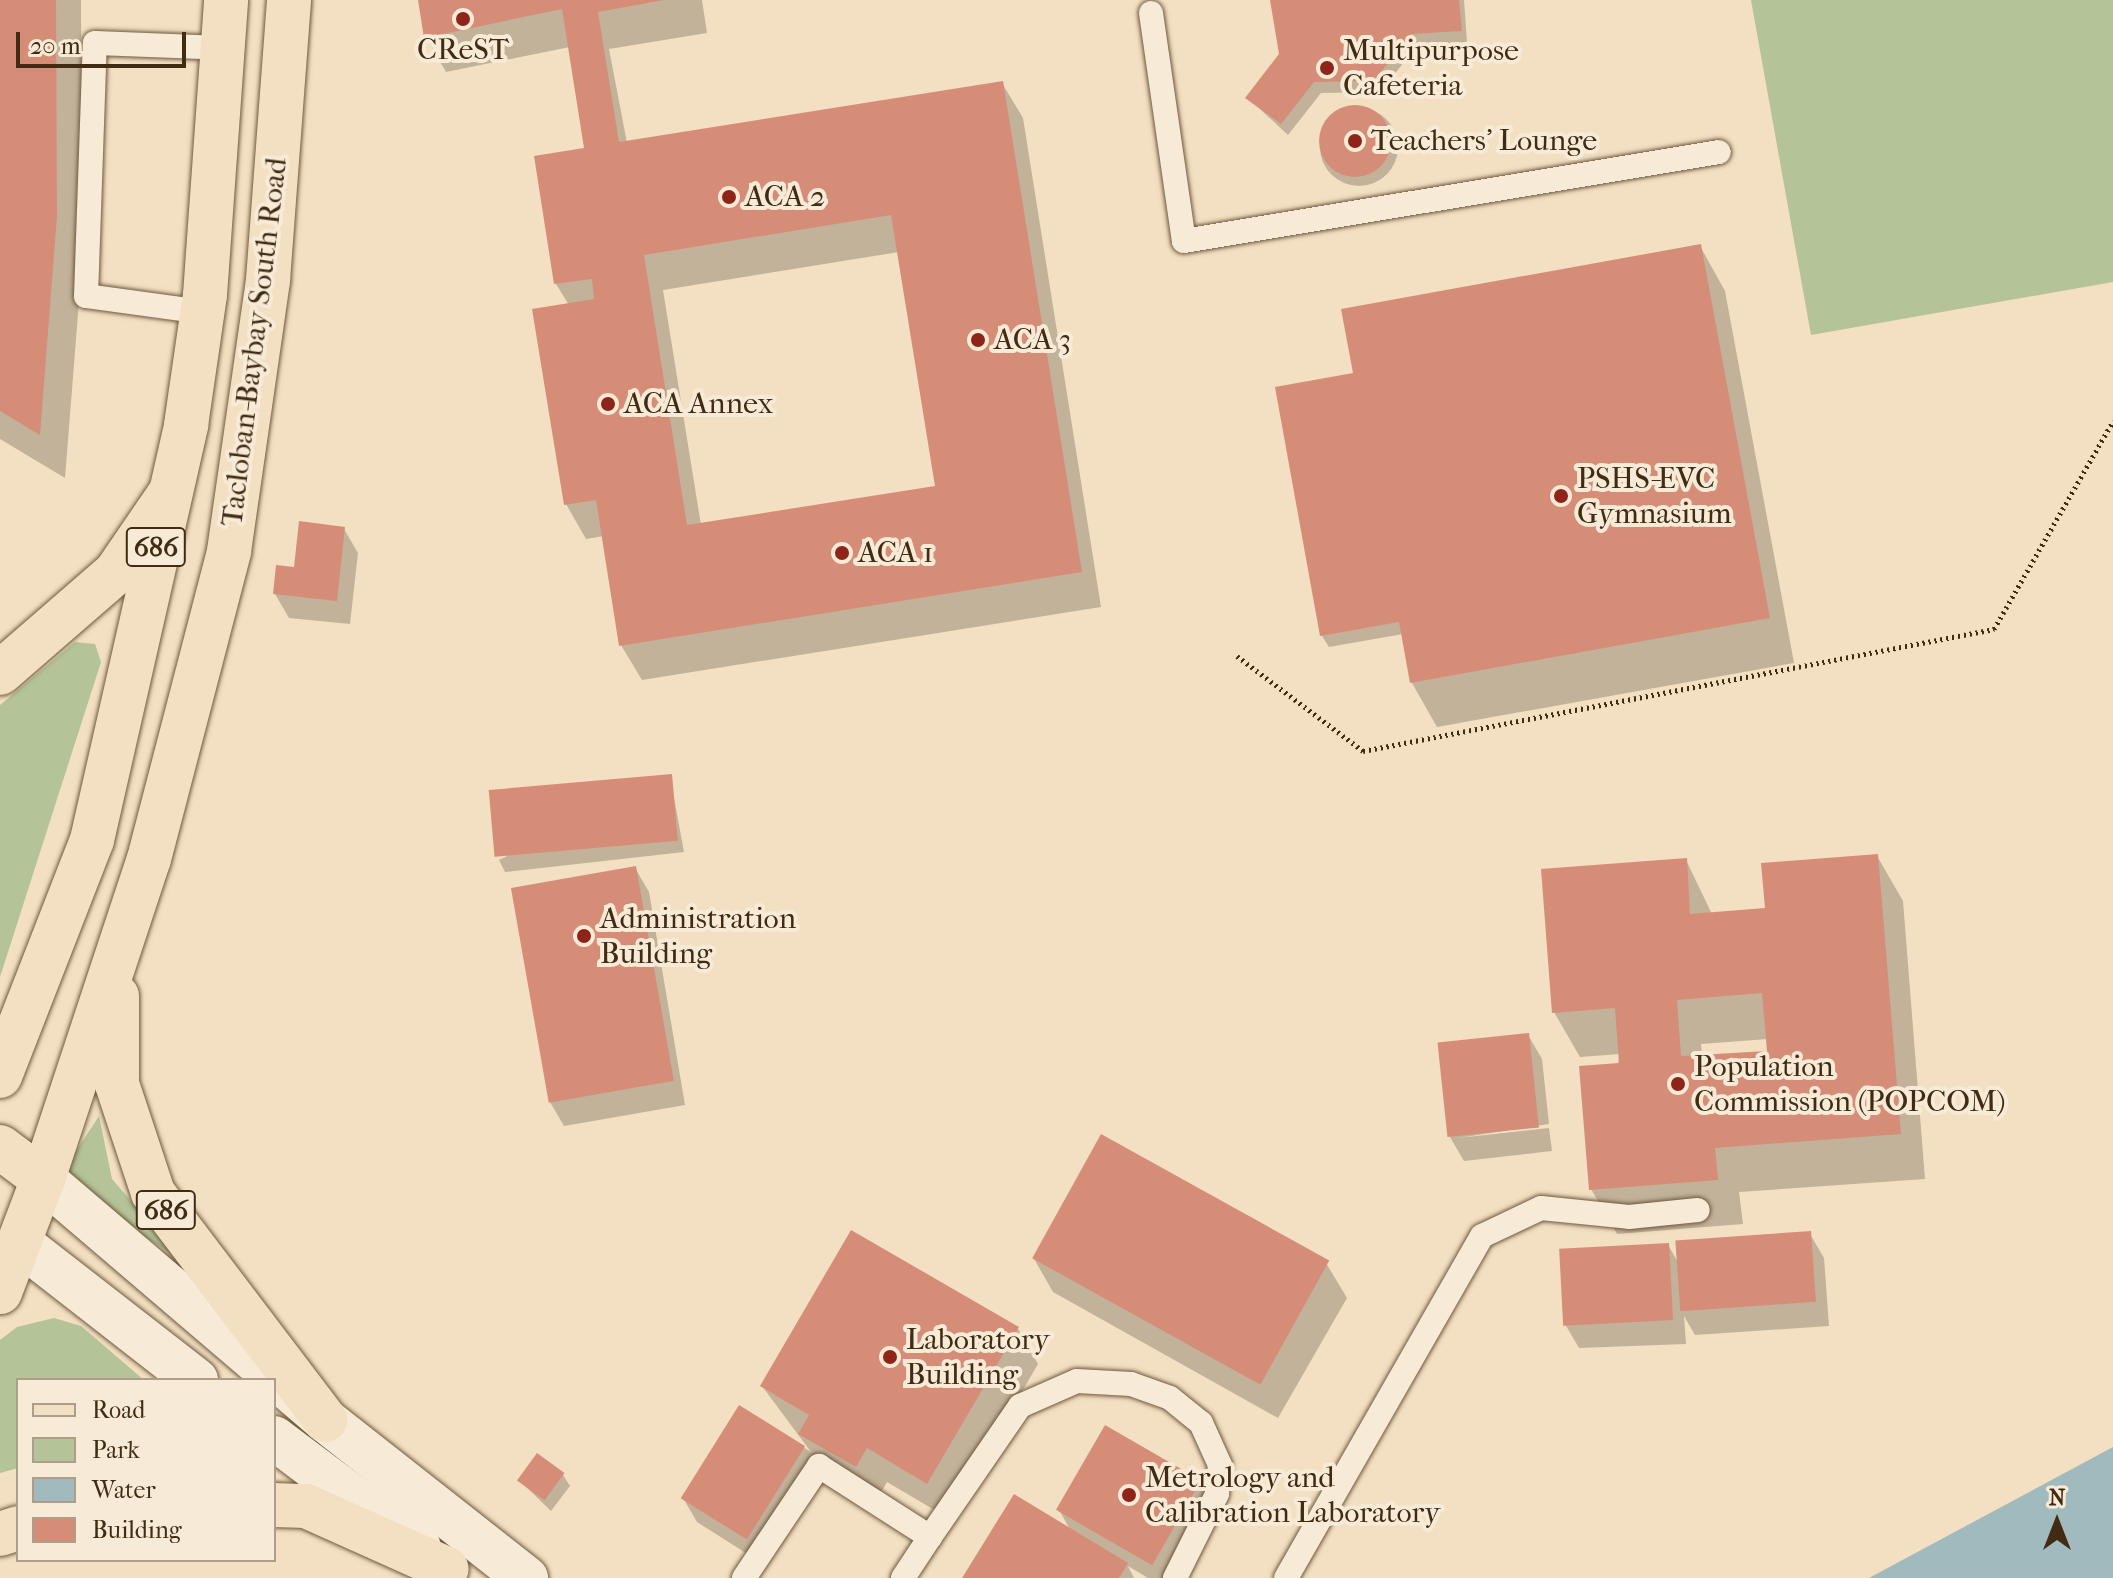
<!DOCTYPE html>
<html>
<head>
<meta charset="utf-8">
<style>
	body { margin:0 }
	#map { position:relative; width:2113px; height:1578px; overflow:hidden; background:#f3dfc1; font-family:"IM FELL French Canon",serif }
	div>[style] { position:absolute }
	.green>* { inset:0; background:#b4c398 }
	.water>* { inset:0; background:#a0babd }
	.shadow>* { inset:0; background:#0003 }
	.round { border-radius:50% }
	.building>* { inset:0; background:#d68d77; transform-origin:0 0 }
	.path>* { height:5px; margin-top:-2.5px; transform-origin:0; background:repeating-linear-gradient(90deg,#412c13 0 2px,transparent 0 6px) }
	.roads { filter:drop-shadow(0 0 2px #6e593e) drop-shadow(0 0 2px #6e593e) }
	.service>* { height:24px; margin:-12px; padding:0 12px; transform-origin:12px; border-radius:12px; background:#f7ead7 }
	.secondary>* { height:44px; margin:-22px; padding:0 22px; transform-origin:22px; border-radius:22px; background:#f7ead7 }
	.primary>* { height:44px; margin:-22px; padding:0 22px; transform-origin:22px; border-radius:22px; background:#f3dfc1 }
	.trunk>* { height:44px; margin:-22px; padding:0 22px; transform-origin:22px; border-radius:22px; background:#f3dfc1 }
	.dots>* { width:22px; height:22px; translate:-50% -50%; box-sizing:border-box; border:4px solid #f7ead7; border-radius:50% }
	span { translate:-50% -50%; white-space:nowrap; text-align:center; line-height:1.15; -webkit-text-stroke:8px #f7ead7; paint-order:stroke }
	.shield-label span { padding:2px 6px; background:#f7ead7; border:2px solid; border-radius:6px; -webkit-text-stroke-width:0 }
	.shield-label { font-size:28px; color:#412c13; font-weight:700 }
	.poi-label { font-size:30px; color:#412c13 }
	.left { translate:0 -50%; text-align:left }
	.street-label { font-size:30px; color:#412c13 }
	.legend { position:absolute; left:16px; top:1378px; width:260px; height:184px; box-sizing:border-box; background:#f7ead7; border:2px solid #ae9e89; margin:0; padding:10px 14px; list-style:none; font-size:24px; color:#412c13 }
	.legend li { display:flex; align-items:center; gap:16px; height:40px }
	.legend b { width:40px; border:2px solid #ae9e89 }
	.north { position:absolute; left:2017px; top:1482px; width:80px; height:80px; -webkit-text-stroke:6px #f7ead7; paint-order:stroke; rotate:0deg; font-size:22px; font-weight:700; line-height:32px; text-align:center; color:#412c13 }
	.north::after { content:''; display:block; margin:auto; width:28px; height:36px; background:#412c13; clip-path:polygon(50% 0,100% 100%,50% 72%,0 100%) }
	.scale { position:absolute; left:16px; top:32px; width:170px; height:36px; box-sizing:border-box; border:4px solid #412c13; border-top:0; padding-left:10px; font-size:24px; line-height:28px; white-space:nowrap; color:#412c13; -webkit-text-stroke:6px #f7ead7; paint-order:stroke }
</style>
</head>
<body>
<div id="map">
	<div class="green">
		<div style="clip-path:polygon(1751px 0,2113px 0,2113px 282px,1811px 335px)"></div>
		<div style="clip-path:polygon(75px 642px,95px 644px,101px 662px,0 977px,0 705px)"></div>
		<div style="clip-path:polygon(99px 1116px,112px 1179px,184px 1262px,117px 1219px,63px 1171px)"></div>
		<div style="clip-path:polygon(54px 1318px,81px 1326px,144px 1380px,18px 1380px,18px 1468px,0 1473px,0 1340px,17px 1327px)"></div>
	</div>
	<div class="water">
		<div style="clip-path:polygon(2113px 1447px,2113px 1578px,1869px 1578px)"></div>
	</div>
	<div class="shadow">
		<div style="clip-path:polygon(0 0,81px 0,82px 263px,65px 478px,0 439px)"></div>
		<div style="clip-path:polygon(evenodd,420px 0,702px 0,707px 33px,609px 49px,627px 143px,1002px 83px,1023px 118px,1101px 607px,642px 680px,621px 645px,604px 536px,586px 539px,566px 504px,569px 305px,556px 284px,588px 150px,570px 47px,446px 72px,426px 37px,420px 0,899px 252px,937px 487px,701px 525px,663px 290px,899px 252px)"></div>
		<div style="clip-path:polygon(1275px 0,1464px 0,1467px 42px,1417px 45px,1381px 92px,1321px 93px,1288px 135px,1248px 98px,1281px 55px)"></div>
		<div class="round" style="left:1320px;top:108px;width:78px;height:78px"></div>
		<div style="clip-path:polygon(1700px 246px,1725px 291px,1794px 663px,1437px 727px,1412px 683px,1403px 634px,1329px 647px,1322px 636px,1277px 388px,1355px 374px)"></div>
		<div style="clip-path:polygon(344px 529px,358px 553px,350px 624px,289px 618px,275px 594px)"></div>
		<div style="clip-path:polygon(670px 776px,684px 852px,505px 872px,499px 860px)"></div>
		<div style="clip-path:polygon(evenodd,1877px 856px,1903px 901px,1925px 1179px,1739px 1192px,1743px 1224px,1617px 1234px,1591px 1189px,1620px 1054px,1580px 1057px,1554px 1012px,1686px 860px,1712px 914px,1767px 910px,1877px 856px,1768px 1039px,1769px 1053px,1702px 1057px,1701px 1044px,1768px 1039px)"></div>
		<div style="clip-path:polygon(635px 868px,649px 892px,685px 1105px,564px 1126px,550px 1102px,513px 889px)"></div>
		<div style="clip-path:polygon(1528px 1035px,1542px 1059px,1549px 1124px,1458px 1138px,1549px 1128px,1552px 1151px,1464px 1161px,1450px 1137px)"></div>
		<div style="clip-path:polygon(1810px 1234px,1824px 1258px,1829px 1326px,1695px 1335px,1684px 1316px,1686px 1344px,1579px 1348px,1565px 1324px,1668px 1245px,1678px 1262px)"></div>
		<div style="clip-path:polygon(1033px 1257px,1326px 1263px,1347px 1298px,1278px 1418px,1053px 1292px)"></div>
		<div style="clip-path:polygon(1018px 1329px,1038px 1364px,948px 1518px,887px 1482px,876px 1501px,815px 1466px,760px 1562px,697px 1522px,683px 1498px,740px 1407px,811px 1452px,762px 1386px)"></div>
		<div style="clip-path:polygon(563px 1475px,570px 1486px,551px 1511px,519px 1480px)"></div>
		<div style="clip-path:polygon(1200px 1481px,1214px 1506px,1172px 1578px,1148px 1578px,1128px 1566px,1134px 1578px,965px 1578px,1071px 1531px,1059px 1510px)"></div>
	</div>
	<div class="building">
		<div style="clip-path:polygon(0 0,56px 0,57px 216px,40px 435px,0 411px)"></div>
		<div style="clip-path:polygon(evenodd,418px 0,664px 0,598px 12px,619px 142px,1003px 81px,1082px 572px,619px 646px,596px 500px,564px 505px,532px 309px,594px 299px,592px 279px,554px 284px,534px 156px,584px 148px,562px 9px,424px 38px,418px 0,891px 215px,935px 486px,687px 525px,644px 255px,891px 215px)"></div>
		<div style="clip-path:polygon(1270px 0,1459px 0,1462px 31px,1411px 34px,1374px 81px,1314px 82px,1281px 124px,1245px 98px,1279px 54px)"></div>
		<div class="round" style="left:1319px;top:105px;width:72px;height:72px"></div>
		<div style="clip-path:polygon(1701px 244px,1770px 618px,1410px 683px,1399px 622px,1320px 636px,1275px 387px,1353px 373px,1341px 309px)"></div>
		<div style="clip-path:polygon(299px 521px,345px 527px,337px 601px,273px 594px,276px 565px,294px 567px)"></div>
		<div style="left:672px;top:774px;width:67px;height:184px;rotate:85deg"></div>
		<div style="clip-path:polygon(evenodd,1878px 854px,1901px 1134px,1715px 1148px,1718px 1180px,1589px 1190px,1579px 1066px,1619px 1063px,1615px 1008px,1552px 1013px,1541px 869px,1687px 858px,1690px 914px,1765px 908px,1761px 863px,1878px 854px,1762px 993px,1767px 1051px,1681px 1056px,1677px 1000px,1762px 993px)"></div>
		<div style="left:636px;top:866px;width:218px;height:127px;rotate:80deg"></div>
		<div style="left:1529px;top:1033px;width:95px;height:92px;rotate:84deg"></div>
		<div style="left:1101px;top:1134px;width:261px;height:142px;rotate:29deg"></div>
		<div style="clip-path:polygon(851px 1230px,1019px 1327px,927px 1484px,867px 1448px,856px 1467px,798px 1434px,809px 1415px,760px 1386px)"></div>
		<div style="left:1811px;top:1231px;width:71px;height:136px;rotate:86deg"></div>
		<div style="left:1669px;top:1243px;width:77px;height:110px;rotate:87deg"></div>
		<div style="left:739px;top:1405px;width:78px;height:110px;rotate:32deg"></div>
		<div style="left:1105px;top:1425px;width:111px;height:98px;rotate:30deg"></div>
		<div style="left:537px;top:1453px;width:34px;height:34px;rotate:36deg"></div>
		<div style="clip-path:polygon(1014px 1494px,1128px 1563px,1119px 1578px,962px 1578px)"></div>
	</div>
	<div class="path">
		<div style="left:1237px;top:656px;width:158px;rotate:37deg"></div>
		<div style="left:1363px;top:751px;width:643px;rotate:-10.94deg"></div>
		<div style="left:1994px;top:629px;width:240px;rotate:-60.2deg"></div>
	</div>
	<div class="roads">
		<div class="service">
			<div style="left:1151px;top:13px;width:230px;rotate:81.8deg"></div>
			<div style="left:1184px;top:241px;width:542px;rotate:-9.44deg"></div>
			<div style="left:203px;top:312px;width:118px;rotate:-172.2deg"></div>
			<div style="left:86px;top:296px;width:253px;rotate:-88deg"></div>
			<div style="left:95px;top:43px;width:128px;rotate:2.2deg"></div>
			<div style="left:930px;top:1537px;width:159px;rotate:-55.5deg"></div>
			<div style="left:1020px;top:1406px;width:62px;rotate:-23.7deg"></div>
			<div style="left:1077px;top:1381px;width:54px;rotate:3.2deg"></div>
			<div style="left:1131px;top:1384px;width:41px;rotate:19.7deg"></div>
			<div style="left:1170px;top:1398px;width:40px;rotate:39deg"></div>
			<div style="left:1201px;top:1423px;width:46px;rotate:65.7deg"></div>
			<div style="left:1220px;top:1465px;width:29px;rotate:96deg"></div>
			<div style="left:1217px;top:1494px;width:94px;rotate:116.6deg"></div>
			<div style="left:744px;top:1578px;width:135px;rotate:-56.2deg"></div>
			<div style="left:819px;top:1466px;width:132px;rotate:32.6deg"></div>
			<div style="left:930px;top:1537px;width:49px;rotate:123.4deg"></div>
			<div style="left:1286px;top:1578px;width:394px;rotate:-60.2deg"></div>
			<div style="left:1482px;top:1236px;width:65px;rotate:-25.4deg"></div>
			<div style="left:1541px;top:1208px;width:88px;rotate:5.8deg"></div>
			<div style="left:1629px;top:1217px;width:69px;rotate:-5.8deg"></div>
		</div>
		<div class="secondary">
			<div style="left:43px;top:1179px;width:371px;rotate:40.5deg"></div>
			<div style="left:325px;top:1420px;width:256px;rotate:38.2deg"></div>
			<div style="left:21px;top:1244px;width:222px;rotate:37.9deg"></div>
			<div style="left:274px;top:1438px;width:181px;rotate:36.9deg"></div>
		</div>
		<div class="primary">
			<div style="left:117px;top:996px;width:88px;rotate:90deg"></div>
			<div style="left:117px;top:1084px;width:115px;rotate:71.7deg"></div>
			<div style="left:153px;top:1193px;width:285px;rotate:52.8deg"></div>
			<div style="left:0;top:1076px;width:253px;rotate:-68.7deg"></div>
			<div style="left:92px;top:840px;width:426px;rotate:-77.2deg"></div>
			<div style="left:186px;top:425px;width:131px;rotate:-81.7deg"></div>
			<div style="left:205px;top:295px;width:296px;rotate:-85.9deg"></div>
			<div style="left:43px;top:1179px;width:337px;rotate:-71.7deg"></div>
			<div style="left:149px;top:859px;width:318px;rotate:-75.4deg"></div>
			<div style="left:229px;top:551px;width:274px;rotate:-81.8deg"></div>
			<div style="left:268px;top:280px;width:281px;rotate:-85.7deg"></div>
		</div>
		<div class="trunk">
			<div style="left:0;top:673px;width:154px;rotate:-41deg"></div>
			<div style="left:116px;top:572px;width:92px;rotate:-55.6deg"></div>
			<div style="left:0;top:1147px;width:54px;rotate:36.7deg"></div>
			<div style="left:43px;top:1179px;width:121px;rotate:110.8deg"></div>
			<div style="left:274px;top:1505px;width:32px;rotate:2deg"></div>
			<div style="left:306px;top:1506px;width:154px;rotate:24.1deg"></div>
			<div style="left:0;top:1534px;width:19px;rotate:-18deg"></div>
		</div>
	</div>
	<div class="dots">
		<div style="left:463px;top:19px;background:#8f2418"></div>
		<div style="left:1327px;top:68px;background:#8f2418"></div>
		<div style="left:1355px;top:141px;background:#8f2418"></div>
		<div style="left:729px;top:197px;background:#8f2418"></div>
		<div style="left:978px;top:340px;background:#8f2418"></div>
		<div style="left:608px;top:404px;background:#8f2418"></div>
		<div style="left:1561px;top:496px;background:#8f2418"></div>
		<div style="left:842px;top:553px;background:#8f2418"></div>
		<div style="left:584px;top:936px;background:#8f2418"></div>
		<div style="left:1678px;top:1084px;background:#8f2418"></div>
		<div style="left:890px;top:1357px;background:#8f2418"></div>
		<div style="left:1129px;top:1495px;background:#8f2418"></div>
	</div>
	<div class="shield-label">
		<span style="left:156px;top:547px">686</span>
		<span style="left:166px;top:1210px">686</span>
	</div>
	<div class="poi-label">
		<span style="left:463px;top:50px">CReST</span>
		<span class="left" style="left:1343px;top:68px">Multipurpose<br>Cafeteria</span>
		<span class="left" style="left:1371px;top:141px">Teachers' Lounge</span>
		<span class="left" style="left:745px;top:197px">ACA 2</span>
		<span class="left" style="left:994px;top:340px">ACA 3</span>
		<span class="left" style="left:624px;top:404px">ACA Annex</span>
		<span class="left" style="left:1577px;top:496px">PSHS-EVC<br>Gymnasium</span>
		<span class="left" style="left:858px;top:553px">ACA 1</span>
		<span class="left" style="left:600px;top:936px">Administration<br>Building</span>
		<span class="left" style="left:1694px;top:1084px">Population<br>Commission (POPCOM)</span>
		<span class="left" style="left:906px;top:1357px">Laboratory<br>Building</span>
		<span class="left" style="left:1145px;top:1495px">Metrology and<br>Calibration Laboratory</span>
	</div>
	<div class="street-label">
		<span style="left:255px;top:342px;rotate:-83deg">Tacloban-Baybay South Road</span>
	</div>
	<ul class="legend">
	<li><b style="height:10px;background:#f3dfc1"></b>Road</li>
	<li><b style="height:22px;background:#b4c398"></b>Park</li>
	<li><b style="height:22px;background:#a0babd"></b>Water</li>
	<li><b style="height:22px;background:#d68d77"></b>Building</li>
	</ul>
	<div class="north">N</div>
	<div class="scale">20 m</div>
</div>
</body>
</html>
